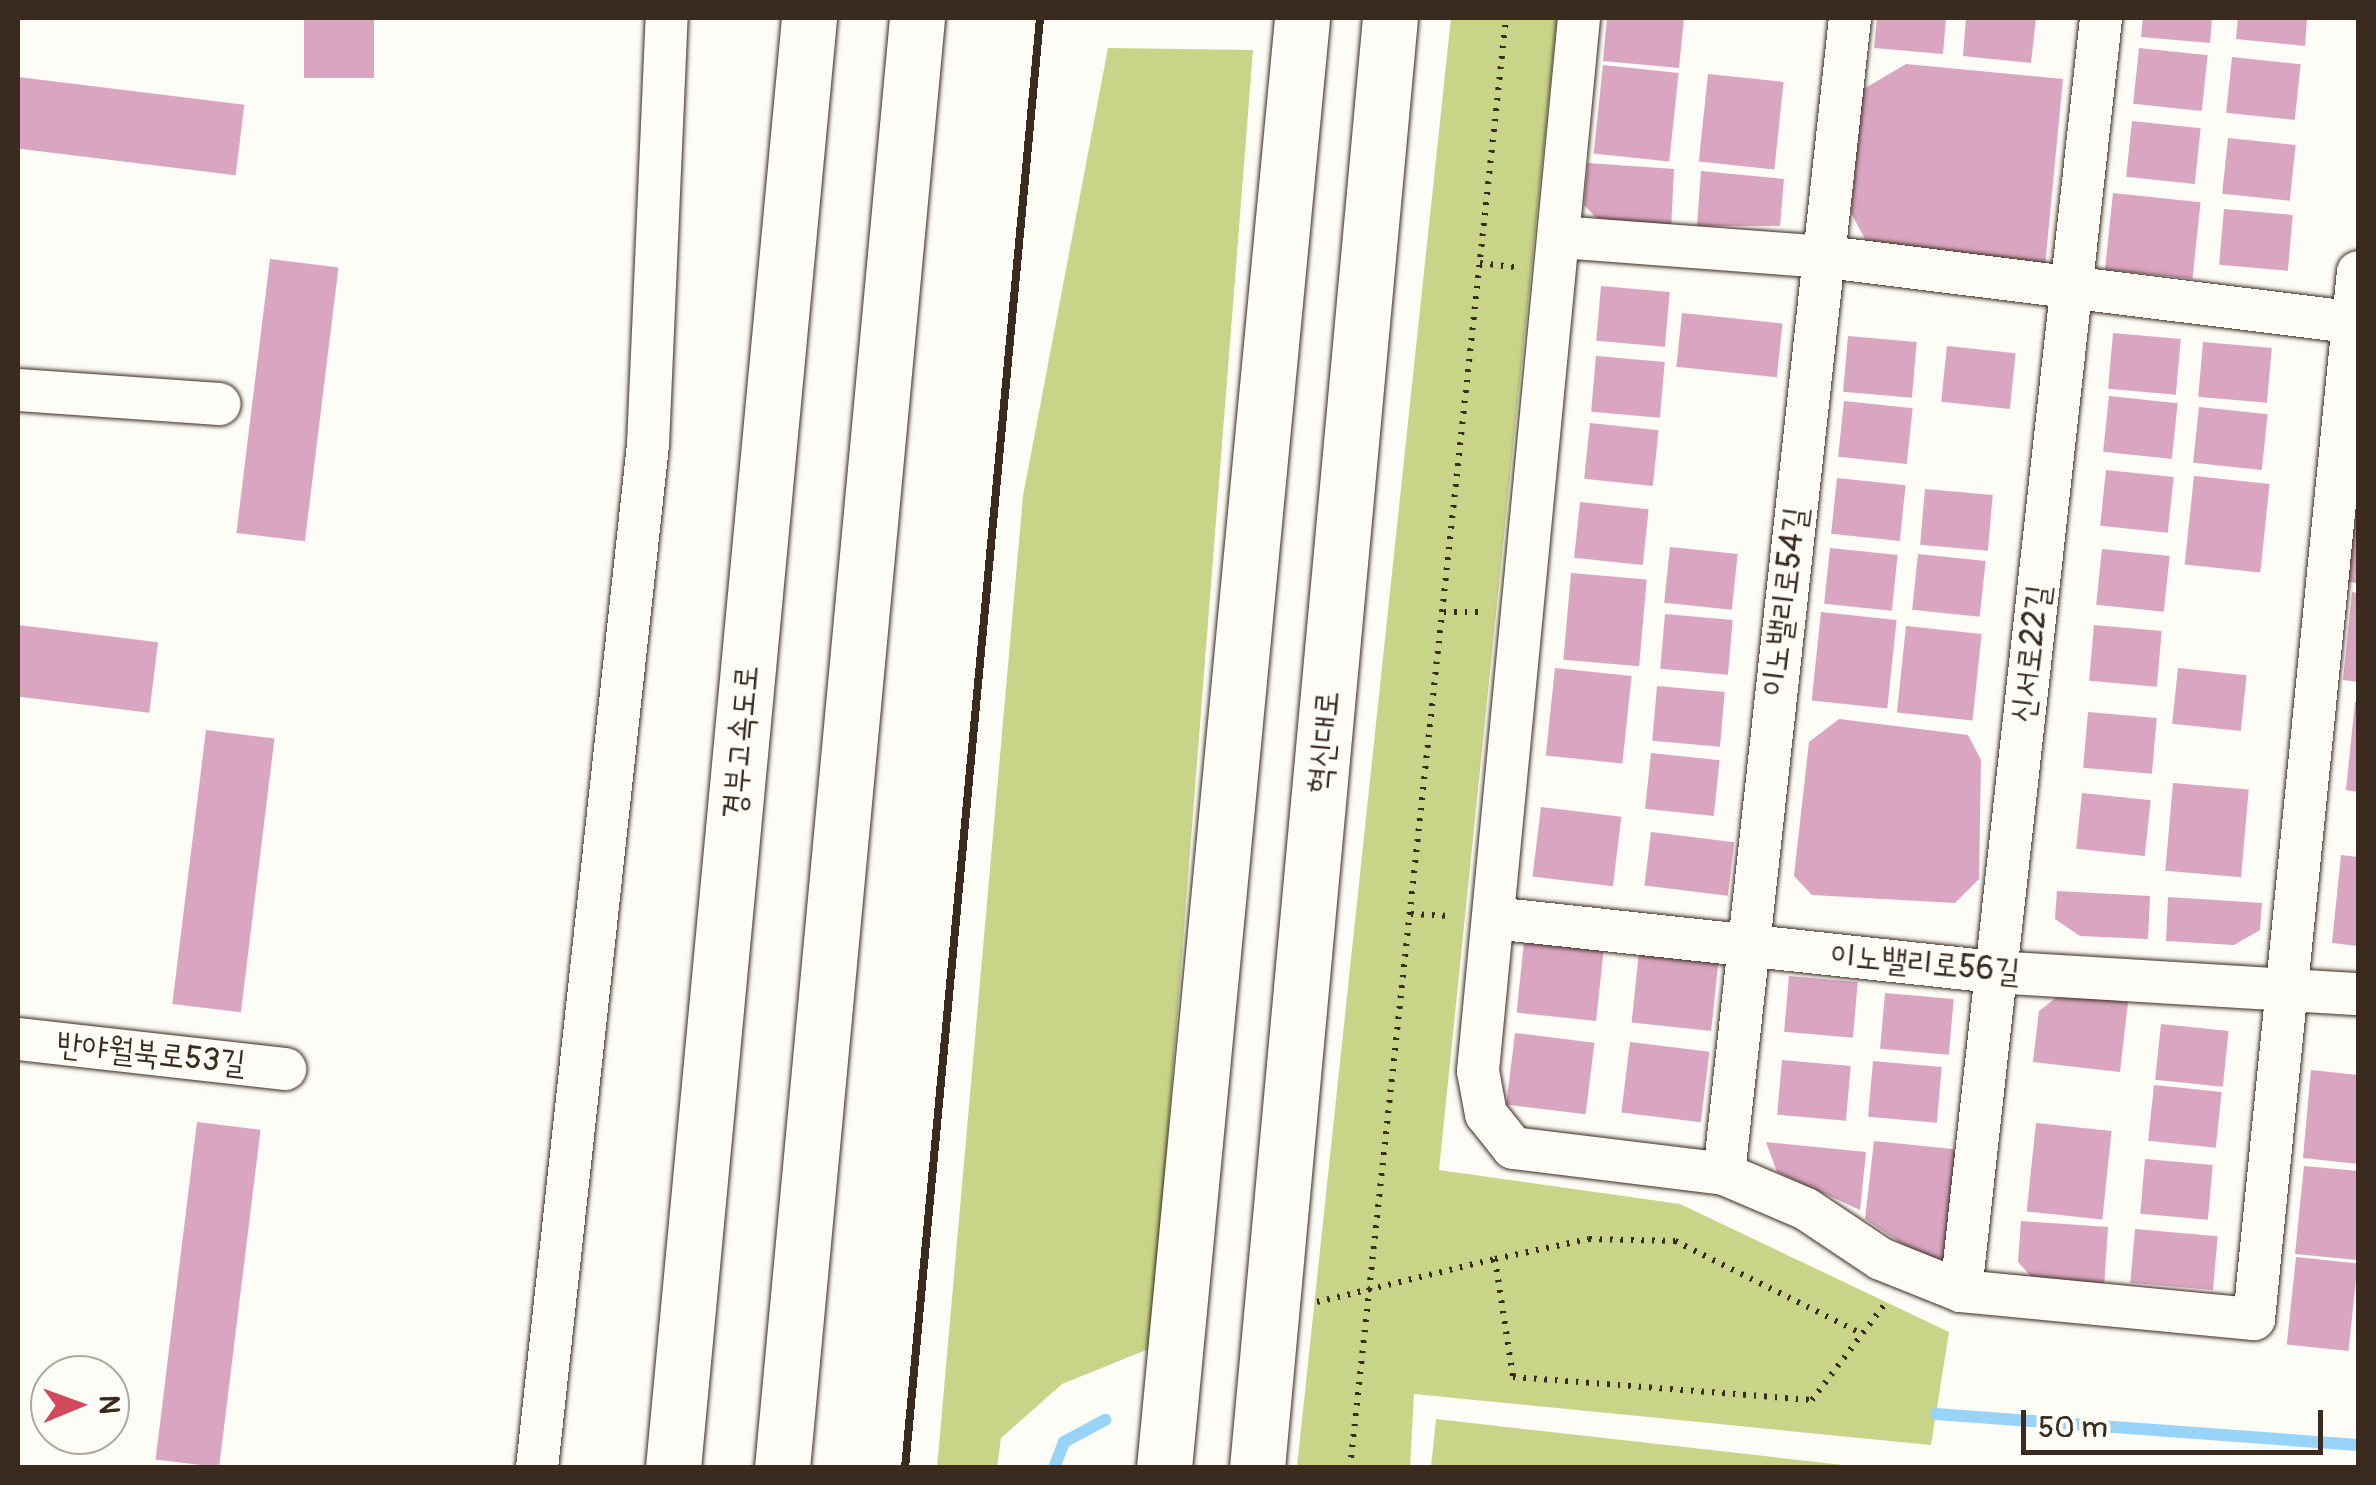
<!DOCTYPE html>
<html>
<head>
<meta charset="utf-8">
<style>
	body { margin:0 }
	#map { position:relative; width:2376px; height:1485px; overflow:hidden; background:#fdfcf7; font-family:Pangolin,"Poor Story",sans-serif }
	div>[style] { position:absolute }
	.green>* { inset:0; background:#c8d488 }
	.stream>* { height:12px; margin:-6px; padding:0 6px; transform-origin:6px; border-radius:6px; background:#98d3f8 }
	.building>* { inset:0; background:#d9a5c0; transform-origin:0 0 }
	.path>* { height:6px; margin-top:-3px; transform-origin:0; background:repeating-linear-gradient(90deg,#3b2a1e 0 2.5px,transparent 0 10.5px) }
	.roads { filter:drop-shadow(0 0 2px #3b2a1e) drop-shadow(0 0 2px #3b2a1e) }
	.street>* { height:42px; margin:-21px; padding:0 21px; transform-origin:21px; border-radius:21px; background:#fdfcf7 }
	.secondary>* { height:55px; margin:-27.5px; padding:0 27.5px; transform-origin:27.5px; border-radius:27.5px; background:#fdfcf7 }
	.highway>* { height:55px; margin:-27.5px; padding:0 27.5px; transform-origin:27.5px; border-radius:27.5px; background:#fdfcf7 }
	.rail>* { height:8px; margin:-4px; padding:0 4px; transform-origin:4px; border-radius:4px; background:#3b2a1e }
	span { translate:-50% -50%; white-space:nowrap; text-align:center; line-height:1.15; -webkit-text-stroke:8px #fdfcf7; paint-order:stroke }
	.street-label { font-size:32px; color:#3b2a1e }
	.frame { position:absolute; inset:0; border:20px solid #3b2a1e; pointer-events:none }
	.north { position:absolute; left:30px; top:1355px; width:100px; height:100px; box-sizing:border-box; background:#fdfcf7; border:2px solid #afa8a0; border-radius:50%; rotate:89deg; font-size:28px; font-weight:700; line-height:40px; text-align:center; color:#3b2a1e }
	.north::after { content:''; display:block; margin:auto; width:35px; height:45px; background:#d1495b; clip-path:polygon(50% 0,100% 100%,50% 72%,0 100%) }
	.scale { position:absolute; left:2021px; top:1410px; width:302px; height:45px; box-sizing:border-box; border:5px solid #3b2a1e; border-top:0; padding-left:12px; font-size:30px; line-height:35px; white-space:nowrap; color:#3b2a1e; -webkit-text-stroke:8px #fdfcf7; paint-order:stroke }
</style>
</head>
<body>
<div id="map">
	<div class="green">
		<div style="clip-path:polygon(1451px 18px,1557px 18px,1439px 1170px,1680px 1204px,1949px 1332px,1931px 1445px,1414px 1394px,1410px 1467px,1297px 1467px)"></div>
		<div style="clip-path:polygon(1108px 48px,1253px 50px,1151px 1348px,1062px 1384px,1001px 1438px,997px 1467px,937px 1468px,1023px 496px)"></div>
		<div style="clip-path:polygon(1436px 1419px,1861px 1467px,1431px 1467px)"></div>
	</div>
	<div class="stream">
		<div style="left:1936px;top:1414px;width:423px;rotate:4.2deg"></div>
		<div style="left:1054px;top:1468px;width:28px;rotate:-69deg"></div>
		<div style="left:1064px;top:1442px;width:47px;rotate:-28.2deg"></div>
	</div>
	<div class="building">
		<div style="left:304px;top:18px;width:70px;height:60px"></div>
		<div style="clip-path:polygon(1607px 18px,1684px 18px,1679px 68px,1603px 61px)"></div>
		<div style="clip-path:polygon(1877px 18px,1946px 18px,1943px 54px,1874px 48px)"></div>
		<div style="clip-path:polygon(1966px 18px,2036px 18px,2031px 63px,1963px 56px)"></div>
		<div style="clip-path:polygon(2143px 18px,2212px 18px,2210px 43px,2141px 37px)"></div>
		<div style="clip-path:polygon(2238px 18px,2307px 18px,2305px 46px,2236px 39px)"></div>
		<div style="left:2139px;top:48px;width:69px;height:56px;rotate:6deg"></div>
		<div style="left:2232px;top:57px;width:69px;height:56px;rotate:6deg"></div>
		<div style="clip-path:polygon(1906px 64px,2063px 79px,2045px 266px,1871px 250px,1851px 213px,1862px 90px)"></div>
		<div style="left:1603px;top:65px;width:76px;height:89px;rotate:6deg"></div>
		<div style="left:1708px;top:74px;width:76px;height:88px;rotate:6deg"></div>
		<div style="left:18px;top:77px;width:228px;height:71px;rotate:7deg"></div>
		<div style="left:2132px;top:121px;width:69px;height:56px;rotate:6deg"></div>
		<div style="left:2228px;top:138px;width:68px;height:56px;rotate:6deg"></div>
		<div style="clip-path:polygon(1588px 163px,1674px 169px,1671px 230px,1603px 225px,1584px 205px)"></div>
		<div style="clip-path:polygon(1701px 171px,1784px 179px,1780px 226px,1697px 226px)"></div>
		<div style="left:2113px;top:193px;width:88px;height:77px;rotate:6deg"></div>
		<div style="left:2224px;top:209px;width:69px;height:56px;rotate:5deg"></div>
		<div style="left:270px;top:259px;width:69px;height:276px;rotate:7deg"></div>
		<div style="left:1601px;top:286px;width:69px;height:55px;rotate:5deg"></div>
		<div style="left:1682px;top:313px;width:101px;height:54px;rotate:6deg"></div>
		<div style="left:2113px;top:333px;width:68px;height:56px;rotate:5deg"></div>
		<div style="left:1848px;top:336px;width:69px;height:56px;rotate:5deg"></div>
		<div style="left:2203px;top:342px;width:69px;height:55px;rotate:5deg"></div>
		<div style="left:1947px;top:346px;width:69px;height:56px;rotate:6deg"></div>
		<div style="left:1596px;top:356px;width:69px;height:56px;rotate:5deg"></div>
		<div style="left:2109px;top:396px;width:69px;height:56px;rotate:6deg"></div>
		<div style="left:1844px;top:401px;width:69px;height:56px;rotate:6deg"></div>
		<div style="left:2199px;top:407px;width:69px;height:56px;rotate:6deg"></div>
		<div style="left:1590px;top:423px;width:69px;height:56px;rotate:6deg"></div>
		<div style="left:2106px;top:470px;width:68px;height:56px;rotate:6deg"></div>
		<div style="left:2194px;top:476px;width:76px;height:89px;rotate:6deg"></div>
		<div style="left:1837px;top:478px;width:69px;height:56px;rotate:6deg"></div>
		<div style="left:1925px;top:489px;width:68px;height:56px;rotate:5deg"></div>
		<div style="clip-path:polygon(2354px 494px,2358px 495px,2358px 583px,2346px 582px)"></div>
		<div style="left:1580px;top:502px;width:69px;height:56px;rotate:6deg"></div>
		<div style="left:1670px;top:547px;width:68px;height:56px;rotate:6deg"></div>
		<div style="left:1830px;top:548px;width:68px;height:56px;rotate:6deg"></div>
		<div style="left:2102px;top:549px;width:68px;height:56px;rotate:6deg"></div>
		<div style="left:1918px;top:554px;width:68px;height:56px;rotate:6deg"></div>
		<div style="left:1571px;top:573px;width:76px;height:87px;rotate:5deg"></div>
		<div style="clip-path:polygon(2352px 592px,2358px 593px,2358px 682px,2343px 680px)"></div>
		<div style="left:1821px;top:612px;width:76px;height:89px;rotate:6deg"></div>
		<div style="left:1665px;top:614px;width:68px;height:55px;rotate:5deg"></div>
		<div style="left:18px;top:625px;width:141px;height:71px;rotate:7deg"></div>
		<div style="left:2094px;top:625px;width:68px;height:56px;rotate:5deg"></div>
		<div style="left:1906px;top:626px;width:76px;height:87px;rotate:6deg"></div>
		<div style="left:1555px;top:668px;width:77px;height:88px;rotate:6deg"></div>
		<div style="left:2178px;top:668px;width:69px;height:56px;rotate:6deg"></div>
		<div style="left:1657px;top:686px;width:68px;height:55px;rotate:5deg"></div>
		<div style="clip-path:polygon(2355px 702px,2358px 703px,2358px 792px,2346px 790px)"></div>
		<div style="left:2088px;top:712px;width:69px;height:56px;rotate:5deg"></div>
		<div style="clip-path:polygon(1839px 719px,1968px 735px,1981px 760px,1979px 879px,1955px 903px,1812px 895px,1794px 876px,1809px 742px)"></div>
		<div style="left:206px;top:730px;width:69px;height:276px;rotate:7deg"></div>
		<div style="left:1651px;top:753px;width:69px;height:56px;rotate:6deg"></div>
		<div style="left:2173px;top:783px;width:76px;height:88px;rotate:5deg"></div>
		<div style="left:2082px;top:793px;width:69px;height:56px;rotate:6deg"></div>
		<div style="left:1541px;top:807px;width:81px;height:70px;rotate:7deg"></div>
		<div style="left:1651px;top:832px;width:84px;height:54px;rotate:7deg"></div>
		<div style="clip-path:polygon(2341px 855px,2358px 857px,2358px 946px,2332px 943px)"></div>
		<div style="clip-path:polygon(2057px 891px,2150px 896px,2148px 939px,2080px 936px,2055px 919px)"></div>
		<div style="clip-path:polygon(2168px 897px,2262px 903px,2260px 930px,2234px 945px,2166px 941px)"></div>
		<div style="left:1524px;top:942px;width:80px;height:71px;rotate:6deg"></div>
		<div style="left:1639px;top:952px;width:80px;height:71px;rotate:6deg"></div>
		<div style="left:1789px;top:976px;width:69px;height:56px;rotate:5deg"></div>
		<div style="left:1885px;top:993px;width:69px;height:56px;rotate:5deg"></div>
		<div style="clip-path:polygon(2061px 994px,2128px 1002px,2120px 1072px,2033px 1062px,2039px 1011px)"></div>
		<div style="left:2161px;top:1024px;width:68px;height:56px;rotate:6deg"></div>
		<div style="left:1515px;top:1033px;width:80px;height:72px;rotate:7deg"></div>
		<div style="left:1630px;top:1042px;width:80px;height:71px;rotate:7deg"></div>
		<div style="left:1782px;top:1060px;width:69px;height:55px;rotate:5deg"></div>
		<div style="left:1873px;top:1061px;width:69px;height:56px;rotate:5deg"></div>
		<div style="clip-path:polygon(2311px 1070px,2358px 1075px,2358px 1164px,2303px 1158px)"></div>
		<div style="left:2154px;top:1085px;width:68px;height:56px;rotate:6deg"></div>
		<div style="left:197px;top:1122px;width:64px;height:340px;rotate:7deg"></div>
		<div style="left:2036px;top:1123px;width:76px;height:89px;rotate:6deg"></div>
		<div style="clip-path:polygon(1874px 1141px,1962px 1150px,1950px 1260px,1920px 1256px,1865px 1219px)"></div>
		<div style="clip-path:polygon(1766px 1142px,1866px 1152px,1860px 1210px,1777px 1172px)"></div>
		<div style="left:2145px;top:1159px;width:68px;height:55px;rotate:5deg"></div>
		<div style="clip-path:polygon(2304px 1166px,2358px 1171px,2358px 1260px,2295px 1254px)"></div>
		<div style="clip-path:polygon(2021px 1221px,2108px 1227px,2104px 1288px,2037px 1283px,2018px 1262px)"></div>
		<div style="left:2135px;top:1229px;width:83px;height:54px;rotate:5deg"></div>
		<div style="left:2296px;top:1257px;width:62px;height:88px;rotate:6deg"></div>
	</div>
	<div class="path">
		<div style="left:1480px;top:263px;width:35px;rotate:7deg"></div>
		<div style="left:1444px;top:612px;width:38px"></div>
		<div style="left:1411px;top:914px;width:40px;rotate:2.9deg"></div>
		<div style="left:1495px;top:1259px;width:96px;rotate:-12deg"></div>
		<div style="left:1589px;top:1239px;width:86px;rotate:1.3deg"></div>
		<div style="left:1675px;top:1241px;width:209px;rotate:26.4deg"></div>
		<div style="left:1317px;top:1302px;width:183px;rotate:-13.6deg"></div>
		<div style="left:1495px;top:1259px;width:119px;rotate:81.3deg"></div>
		<div style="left:1513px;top:1377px;width:300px;rotate:4.4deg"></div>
		<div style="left:1812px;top:1400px;width:121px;rotate:-52.8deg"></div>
		<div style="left:1350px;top:1468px;width:1458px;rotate:-83.86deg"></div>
	</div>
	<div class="roads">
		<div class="street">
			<div style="left:1579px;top:18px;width:1058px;rotate:95.48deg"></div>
			<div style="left:1478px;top:1071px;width:44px;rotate:79.5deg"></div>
			<div style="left:1486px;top:1114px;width:43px;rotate:51.5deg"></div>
			<div style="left:1513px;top:1148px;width:213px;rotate:7deg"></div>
			<div style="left:1724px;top:1174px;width:89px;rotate:23.1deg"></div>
			<div style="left:1806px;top:1209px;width:90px;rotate:33.7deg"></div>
			<div style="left:1881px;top:1259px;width:86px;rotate:21.8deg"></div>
			<div style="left:1961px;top:1291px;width:294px;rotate:5.5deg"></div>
			<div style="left:2254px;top:1319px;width:1052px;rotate:-84.33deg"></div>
			<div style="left:1559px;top:237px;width:269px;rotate:4.3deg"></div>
			<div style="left:1827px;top:257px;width:535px;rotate:7.09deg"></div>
			<div style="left:18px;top:390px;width:202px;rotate:4deg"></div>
			<div style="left:1493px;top:918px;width:504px;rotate:6.15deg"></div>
			<div style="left:1994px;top:972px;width:365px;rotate:3.5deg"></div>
			<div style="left:18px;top:1039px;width:269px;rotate:6.4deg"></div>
			<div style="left:1724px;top:1174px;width:1163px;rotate:-83.78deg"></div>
			<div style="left:1961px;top:1291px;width:1281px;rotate:-83.72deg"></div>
			<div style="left:537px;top:1468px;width:1029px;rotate:-83.81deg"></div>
			<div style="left:648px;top:445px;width:427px;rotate:-87.5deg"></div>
		</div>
		<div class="secondary">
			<div style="left:1164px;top:1468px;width:1457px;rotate:-84.56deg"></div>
			<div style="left:1257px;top:1468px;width:1456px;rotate:-84.76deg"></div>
		</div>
		<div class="highway">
			<div style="left:673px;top:1468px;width:1456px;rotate:-84.64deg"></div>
			<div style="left:782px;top:1468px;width:1456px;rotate:-84.68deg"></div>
		</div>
	</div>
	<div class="rail">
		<div style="left:905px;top:1468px;width:1456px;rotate:-84.68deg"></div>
	</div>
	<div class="street-label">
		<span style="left:1785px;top:602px;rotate:-83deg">이노밸리로54길</span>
		<span style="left:2031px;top:654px;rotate:-83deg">신서로22길</span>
		<span style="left:741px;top:742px;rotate:-85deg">경부고속도로</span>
		<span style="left:1324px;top:742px;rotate:-85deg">혁신대로</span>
		<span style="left:1925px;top:964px;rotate:5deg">이노밸리로56길</span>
		<span style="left:151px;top:1054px;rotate:6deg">반야월북로53길</span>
	</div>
	<div class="frame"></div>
	<div class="north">N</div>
	<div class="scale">50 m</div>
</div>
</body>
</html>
